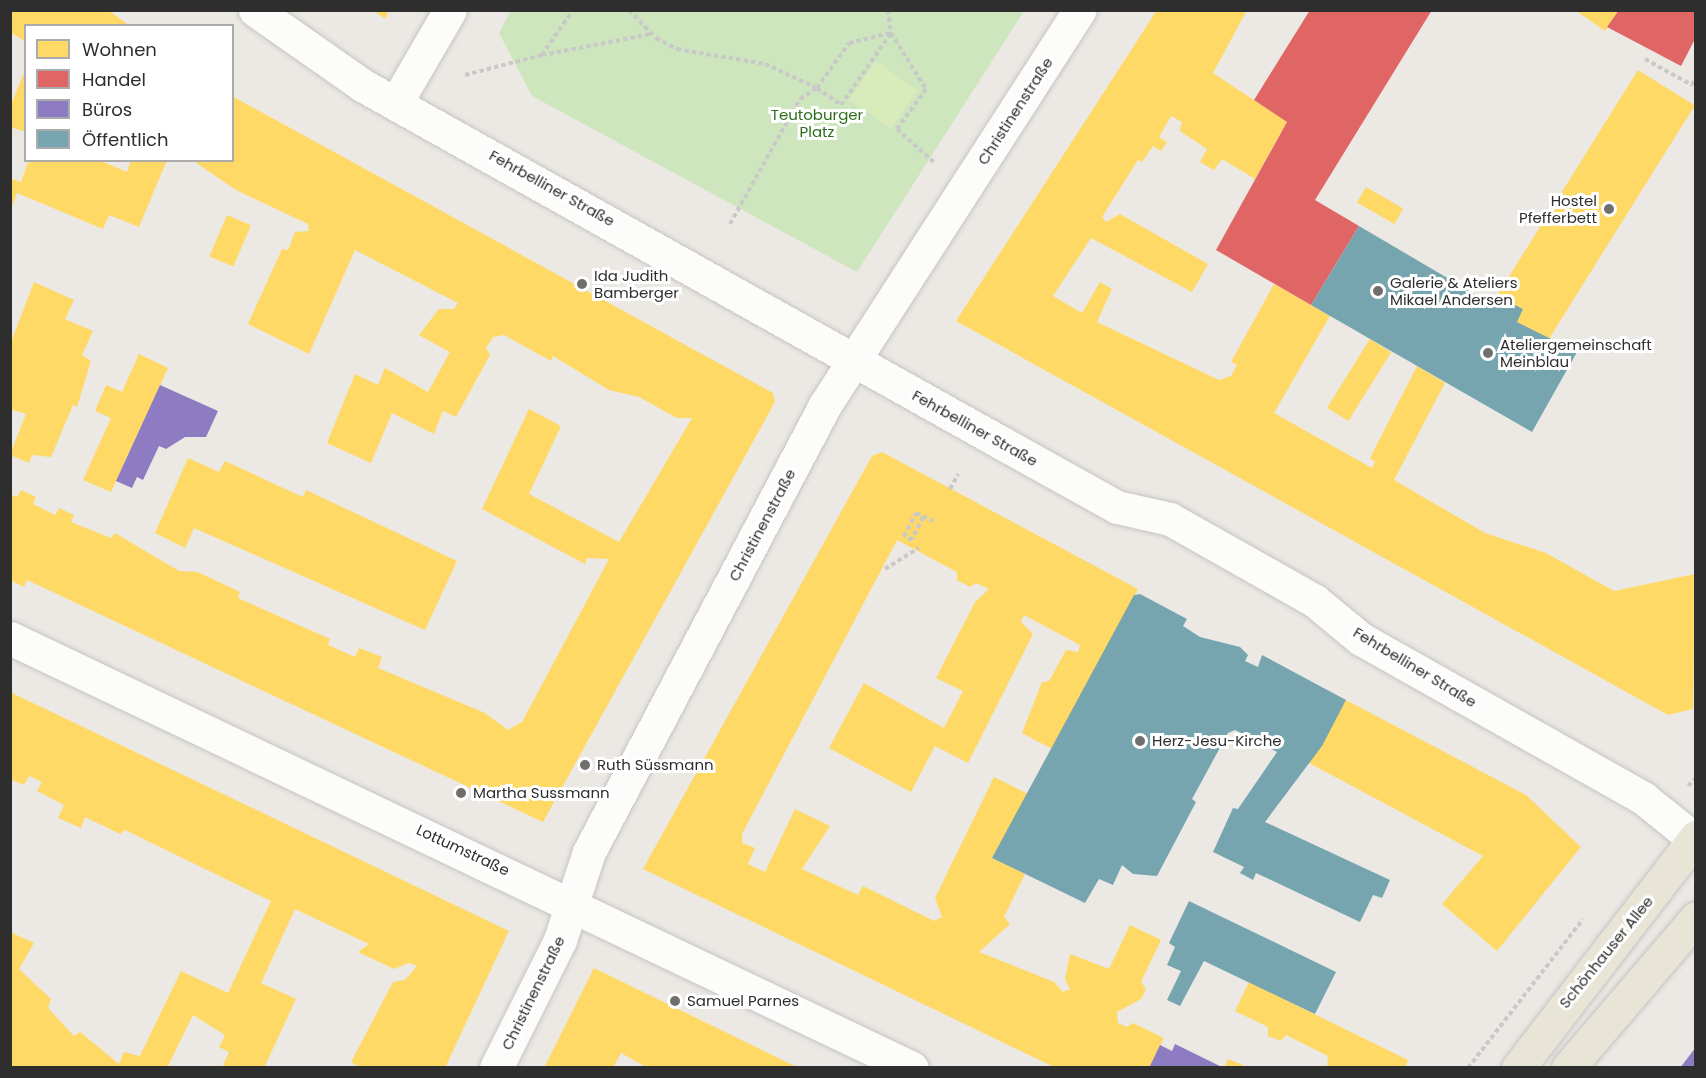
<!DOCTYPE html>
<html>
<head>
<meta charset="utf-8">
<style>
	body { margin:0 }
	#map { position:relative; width:1706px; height:1078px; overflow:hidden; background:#ece8e4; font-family:Poppins,sans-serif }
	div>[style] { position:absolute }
	.green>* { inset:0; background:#cee6be }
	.pitch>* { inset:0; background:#d9eabb; transform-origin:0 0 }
	.homes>* { inset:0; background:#ffd966; transform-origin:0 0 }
	.shops>* { inset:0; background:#e06666 }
	.offices>* { inset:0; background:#8e7cc3 }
	.public>* { inset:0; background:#76a5af }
	.path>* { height:4px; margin-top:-2px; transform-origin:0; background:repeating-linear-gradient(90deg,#c9c9c8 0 4.5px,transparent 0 7.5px) }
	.roads { filter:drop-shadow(0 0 2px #c5c4c5) drop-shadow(0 0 2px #c5c4c5) }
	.minor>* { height:33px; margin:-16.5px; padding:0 16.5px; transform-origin:16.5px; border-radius:16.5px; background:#fcfcfb }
	.major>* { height:33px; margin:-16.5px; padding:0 16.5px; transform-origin:16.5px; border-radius:16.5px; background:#e8e4d6 }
	.dots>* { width:16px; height:16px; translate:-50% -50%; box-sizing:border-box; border:3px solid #fff; border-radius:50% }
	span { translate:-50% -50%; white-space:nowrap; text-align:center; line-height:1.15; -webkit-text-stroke:6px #fff; paint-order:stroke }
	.street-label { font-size:15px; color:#2e2e2e }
	.park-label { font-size:15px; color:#2c6e1b }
	.poi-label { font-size:15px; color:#2e2e2e }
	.right { translate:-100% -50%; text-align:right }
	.left { translate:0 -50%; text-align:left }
	.frame { position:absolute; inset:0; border:12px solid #2e2e2e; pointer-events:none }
	.legend { position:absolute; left:24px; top:24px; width:210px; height:138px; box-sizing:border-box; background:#fff; border:2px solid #ababab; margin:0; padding:8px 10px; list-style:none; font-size:18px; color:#2e2e2e }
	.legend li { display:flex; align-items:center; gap:12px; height:30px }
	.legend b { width:30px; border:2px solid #ababab }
</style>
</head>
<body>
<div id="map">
	<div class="green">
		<div style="clip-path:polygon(511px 10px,1024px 11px,857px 272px,532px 96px,499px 33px)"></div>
	</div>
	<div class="pitch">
		<div style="left:876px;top:61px;width:51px;height:47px;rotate:35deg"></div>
	</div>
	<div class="homes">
		<div style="clip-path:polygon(10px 10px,108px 10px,130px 26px,26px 26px,26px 42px,10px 32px)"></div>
		<div style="clip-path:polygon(373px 10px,389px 10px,385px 19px)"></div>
		<div style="clip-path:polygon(1157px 10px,1247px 10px,1213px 73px,1287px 122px,1255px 179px,1222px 159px,1214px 170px,1200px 162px,1207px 149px,1180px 131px,1182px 122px,1171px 116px,1159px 137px,1167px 142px,1161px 151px,1153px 146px,1142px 162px,1138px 160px,1102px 217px,1106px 222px,1120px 214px,1208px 264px,1192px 292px,1091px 238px,1053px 296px,1082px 313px,1100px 282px,1112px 289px,1097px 322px,1219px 380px,1231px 376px,1237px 365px,1231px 362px,1274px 284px,1330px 316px,1274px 413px,1372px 468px,1375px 462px,1370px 458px,1417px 366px,1445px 383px,1394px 480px,1485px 533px,1546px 553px,1614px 591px,1695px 574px,1693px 709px,1668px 715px,956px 321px)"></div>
		<div style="clip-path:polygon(1575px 10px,1619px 10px,1605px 31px)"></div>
		<div style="clip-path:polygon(26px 68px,26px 132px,10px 127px,10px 107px)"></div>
		<div style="left:1638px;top:70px;width:67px;height:280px;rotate:32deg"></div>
		<div style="clip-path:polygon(232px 96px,773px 393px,775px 402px,543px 822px,27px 580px,24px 587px,10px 580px,10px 494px,17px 497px,21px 490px,36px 497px,33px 504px,55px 515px,59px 508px,74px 515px,71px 522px,111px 538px,115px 533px,179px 571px,198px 572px,240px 592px,238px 598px,330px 639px,328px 645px,355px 657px,359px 648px,382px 657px,378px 668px,485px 713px,508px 730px,522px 722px,609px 559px,587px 558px,585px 564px,482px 509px,529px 409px,561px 426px,529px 494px,619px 542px,692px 418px,677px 418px,639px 397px,609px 390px,553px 356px,551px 361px,504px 335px,493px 337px,486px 348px,490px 355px,456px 417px,443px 411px,434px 434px,392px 413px,371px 463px,327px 443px,355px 374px,378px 385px,385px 368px,428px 392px,450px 352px,419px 335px,439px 309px,454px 309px,458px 303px,355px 250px,309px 354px,248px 324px,282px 249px,288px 250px,295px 232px,309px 231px,308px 224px,236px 190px,192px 160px,232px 160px)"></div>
		<div style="clip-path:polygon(29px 160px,99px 160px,127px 172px,131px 160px,167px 160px,139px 227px,109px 215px,103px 229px,17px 193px,10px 212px,10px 178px,21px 182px)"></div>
		<div style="left:1366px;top:187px;width:43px;height:18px;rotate:30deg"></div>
		<div style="left:227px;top:215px;width:26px;height:45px;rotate:23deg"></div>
		<div style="clip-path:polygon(34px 282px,74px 300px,65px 319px,93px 331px,82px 355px,91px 361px,77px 407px,73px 405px,51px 457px,32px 455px,29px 463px,10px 455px,26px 414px,10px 409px,10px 345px)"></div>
		<div style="left:1370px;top:339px;width:25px;height:81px;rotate:32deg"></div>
		<div style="clip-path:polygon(139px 354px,168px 368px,111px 492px,83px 480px,111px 418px,95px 411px,106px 385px,122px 392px)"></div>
		<div style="clip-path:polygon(882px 452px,1138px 589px,1052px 749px,1022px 733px,1042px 682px,1049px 681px,1066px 650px,1078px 652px,1080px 645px,1024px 615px,1021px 622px,1033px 634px,968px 763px,935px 746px,911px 792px,829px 748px,864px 683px,944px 728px,963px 691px,936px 678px,975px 602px,989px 589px,976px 583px,970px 587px,957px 580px,957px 572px,897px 540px,742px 834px,742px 843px,755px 848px,748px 864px,765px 872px,795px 809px,830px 826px,802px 869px,858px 895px,863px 886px,934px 921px,942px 917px,935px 898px,994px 777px,1028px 794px,992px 858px,1025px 874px,1004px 917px,1010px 924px,979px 952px,1054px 982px,1063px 992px,1070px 989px,1065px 979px,1070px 954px,1109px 969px,1130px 925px,1161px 940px,1141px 982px,1146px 989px,1141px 999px,1117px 1012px,1118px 1023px,1127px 1027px,1133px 1023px,1164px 1038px,1149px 1068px,1056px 1068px,643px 869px,872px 456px)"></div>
		<div style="clip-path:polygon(188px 458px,219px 472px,225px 461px,303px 497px,306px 490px,457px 561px,425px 630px,194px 528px,185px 548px,155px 533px)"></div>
		<div style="clip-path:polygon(10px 692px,509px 931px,445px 1068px,361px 1068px,351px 1062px,393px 982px,405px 980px,417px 966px,409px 963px,394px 969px,358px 952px,369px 944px,295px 909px,261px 983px,296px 999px,264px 1068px,222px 1068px,229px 1052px,219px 1047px,225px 1035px,193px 1015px,167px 1068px,10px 1068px,10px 932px,34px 943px,19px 969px,51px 999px,48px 1008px,74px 1036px,80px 1032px,119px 1064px,124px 1052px,140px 1056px,181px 971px,228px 993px,271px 901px,125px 830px,120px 834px,85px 817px,81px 828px,58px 818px,64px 805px,37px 791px,42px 782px,29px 776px,24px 785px,10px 779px)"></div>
		<div style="clip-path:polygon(1346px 700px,1526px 795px,1581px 847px,1497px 951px,1442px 904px,1483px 856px,1309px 763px)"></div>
		<div style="clip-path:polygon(594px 968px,768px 1053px,799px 1068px,648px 1068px,621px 1053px,613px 1068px,544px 1068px)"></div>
		<div style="clip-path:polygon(1249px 982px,1408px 1060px,1405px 1068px,1327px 1068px,1328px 1056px,1286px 1035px,1281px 1041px,1268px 1036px,1268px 1027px,1235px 1011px)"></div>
		<div style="clip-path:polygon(1228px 1059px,1243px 1065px,1242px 1068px,1224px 1068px)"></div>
	</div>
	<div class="shops">
		<div style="clip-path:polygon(1310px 10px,1432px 10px,1315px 200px,1359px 226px,1311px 305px,1216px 250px,1287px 122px,1254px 100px)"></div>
		<div style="clip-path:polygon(1619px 10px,1695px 10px,1695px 39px,1681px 66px,1607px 27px)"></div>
	</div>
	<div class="offices">
		<div style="clip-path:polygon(160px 385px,218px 411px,206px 437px,185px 437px,166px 449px,159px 446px,143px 480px,137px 477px,132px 488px,116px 481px)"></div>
		<div style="clip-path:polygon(1175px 1044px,1224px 1068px,1149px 1068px,1160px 1045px,1172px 1051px)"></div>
		<div style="clip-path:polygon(1696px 1047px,1696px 1068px,1680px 1068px)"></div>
	</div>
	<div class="public">
		<div style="clip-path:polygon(1359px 226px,1495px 306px,1499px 297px,1523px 309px,1517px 322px,1577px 352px,1532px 432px,1311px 305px)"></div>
		<div style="clip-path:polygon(1140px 594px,1187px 619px,1183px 626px,1200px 637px,1240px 647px,1248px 655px,1245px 661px,1258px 667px,1262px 655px,1346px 700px,1322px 746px,1265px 822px,1390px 880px,1382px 898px,1373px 895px,1360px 922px,1256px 873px,1253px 880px,1240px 873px,1244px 867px,1213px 852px,1233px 808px,1238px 809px,1277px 752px,1235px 730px,1228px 733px,1192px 799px,1196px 802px,1157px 876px,1133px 874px,1122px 865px,1113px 885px,1099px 879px,1085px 903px,992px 858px,1134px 595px)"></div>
		<div style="clip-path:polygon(1189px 901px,1336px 972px,1315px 1014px,1204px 961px,1180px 1006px,1167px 1000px,1181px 971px,1167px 965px,1175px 947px,1169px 943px)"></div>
	</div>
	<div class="path">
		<div style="left:629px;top:10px;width:39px;rotate:46deg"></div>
		<div style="left:656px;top:38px;width:24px;rotate:28deg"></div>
		<div style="left:677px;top:49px;width:89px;rotate:9.7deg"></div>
		<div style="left:765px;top:64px;width:57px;rotate:24.8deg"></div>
		<div style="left:817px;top:88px;width:55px;rotate:-54.6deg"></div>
		<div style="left:849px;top:43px;width:43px;rotate:-13.4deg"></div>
		<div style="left:888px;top:10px;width:23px;rotate:83deg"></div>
		<div style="left:891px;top:33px;width:66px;rotate:58deg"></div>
		<div style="left:926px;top:89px;width:49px;rotate:125.9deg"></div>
		<div style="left:897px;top:129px;width:52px;rotate:41.9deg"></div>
		<div style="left:542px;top:55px;width:111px;rotate:-10.9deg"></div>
		<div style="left:1645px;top:59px;width:54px;rotate:29deg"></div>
		<div style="left:1692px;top:85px;width:8px;rotate:-60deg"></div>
		<div style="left:465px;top:75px;width:80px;rotate:-14.6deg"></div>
		<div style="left:542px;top:55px;width:55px;rotate:-55.4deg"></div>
		<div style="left:730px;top:224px;width:143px;rotate:-60.8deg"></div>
		<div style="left:800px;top:99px;width:20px;rotate:-33deg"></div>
		<div style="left:817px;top:88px;width:29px;rotate:35deg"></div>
		<div style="left:841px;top:105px;width:88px;rotate:-55.2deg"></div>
		<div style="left:950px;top:489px;width:17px;rotate:-62deg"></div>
		<div style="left:923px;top:517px;width:25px;rotate:116deg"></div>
		<div style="left:912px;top:540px;width:9px;rotate:-153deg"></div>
		<div style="left:904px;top:536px;width:26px;rotate:-62deg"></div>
		<div style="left:916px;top:513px;width:19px;rotate:25deg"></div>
		<div style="left:885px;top:569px;width:40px;rotate:-32deg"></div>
		<div style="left:1688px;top:786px;width:11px;rotate:-45deg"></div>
		<div style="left:1468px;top:1068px;width:188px;rotate:-52.3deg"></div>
	</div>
	<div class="roads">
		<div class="minor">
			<div style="left:255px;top:10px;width:131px;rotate:35deg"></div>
			<div style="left:362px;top:85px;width:731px;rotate:29.23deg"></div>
			<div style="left:1000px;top:442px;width:134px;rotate:29.1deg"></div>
			<div style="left:1117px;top:507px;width:54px;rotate:12.8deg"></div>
			<div style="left:1170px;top:519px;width:167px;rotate:29.5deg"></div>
			<div style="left:1315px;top:601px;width:60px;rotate:39.6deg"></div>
			<div style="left:1361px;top:639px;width:324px;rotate:29.4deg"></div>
			<div style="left:1643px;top:798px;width:65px;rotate:38.8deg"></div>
			<div style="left:397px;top:101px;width:105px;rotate:-59.8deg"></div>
			<div style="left:10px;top:638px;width:999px;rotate:25.49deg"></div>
			<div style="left:496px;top:1068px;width:143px;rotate:-63.4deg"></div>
			<div style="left:560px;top:940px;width:93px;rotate:-71.8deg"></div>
			<div style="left:589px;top:852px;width:505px;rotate:-62.17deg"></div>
			<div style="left:825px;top:405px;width:470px;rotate:-57.2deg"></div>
		</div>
		<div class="major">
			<div style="left:1518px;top:1068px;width:292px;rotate:-52.4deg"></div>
			<div style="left:1568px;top:1068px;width:197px;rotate:-49.5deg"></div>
		</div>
	</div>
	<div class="dots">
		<div style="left:1609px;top:209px;background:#706f6e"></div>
		<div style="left:582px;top:284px;background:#706f6e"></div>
		<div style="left:1378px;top:291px;background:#706f6e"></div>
		<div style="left:1488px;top:353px;background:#706f6e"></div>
		<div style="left:1140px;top:741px;background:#706f6e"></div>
		<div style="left:585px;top:765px;background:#706f6e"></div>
		<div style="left:461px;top:793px;background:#706f6e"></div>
		<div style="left:675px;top:1001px;background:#706f6e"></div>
	</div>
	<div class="street-label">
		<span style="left:1015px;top:111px;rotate:-57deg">Christinenstraße</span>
		<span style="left:552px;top:188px;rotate:29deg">Fehrbelliner Straße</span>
		<span style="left:975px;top:428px;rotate:29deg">Fehrbelliner Straße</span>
		<span style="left:762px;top:525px;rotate:-62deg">Christinenstraße</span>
		<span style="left:1415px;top:667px;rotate:31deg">Fehrbelliner Straße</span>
		<span style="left:463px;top:850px;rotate:25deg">Lottumstraße</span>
		<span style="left:1606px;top:952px;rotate:-51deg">Schönhauser Allee</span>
		<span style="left:533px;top:993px;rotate:-64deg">Christinenstraße</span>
	</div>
	<div class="park-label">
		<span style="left:817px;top:123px">Teutoburger<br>Platz</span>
	</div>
	<div class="poi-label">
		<span class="right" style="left:1597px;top:209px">Hostel<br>Pfefferbett</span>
		<span class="left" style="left:594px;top:284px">Ida Judith<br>Bamberger</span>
		<span class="left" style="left:1390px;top:291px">Galerie &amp; Ateliers<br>Mikael Andersen</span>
		<span class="left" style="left:1500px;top:353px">Ateliergemeinschaft<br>Meinblau</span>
		<span class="left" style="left:1152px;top:741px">Herz-Jesu-Kirche</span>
		<span class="left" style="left:597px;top:765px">Ruth Süssmann</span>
		<span class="left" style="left:473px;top:793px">Martha Sussmann</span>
		<span class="left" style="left:687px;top:1001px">Samuel Parnes</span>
	</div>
	<div class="frame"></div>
	<ul class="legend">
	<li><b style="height:16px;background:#ffd966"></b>Wohnen</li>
	<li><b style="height:16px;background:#e06666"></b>Handel</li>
	<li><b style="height:16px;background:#8e7cc3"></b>Büros</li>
	<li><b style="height:16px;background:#76a5af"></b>Öffentlich</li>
	</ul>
</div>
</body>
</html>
